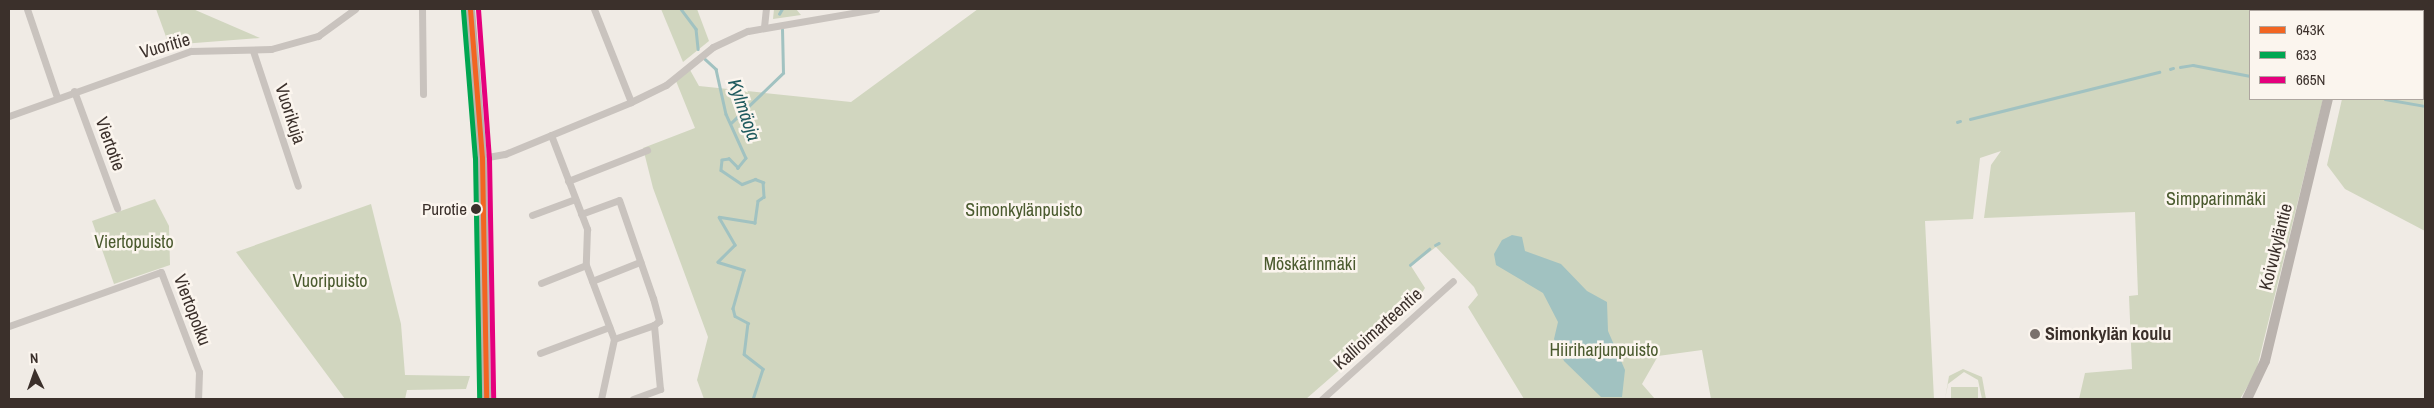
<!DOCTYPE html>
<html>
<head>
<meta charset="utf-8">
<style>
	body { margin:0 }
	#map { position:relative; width:2434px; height:408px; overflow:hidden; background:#f0ebe5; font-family:"Archivo Narrow",sans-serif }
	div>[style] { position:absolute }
	.green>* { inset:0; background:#d1d6bf; transform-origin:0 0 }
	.water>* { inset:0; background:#a1c2c1 }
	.stream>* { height:2.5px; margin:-1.25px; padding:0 1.25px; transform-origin:1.25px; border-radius:1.25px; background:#a1c2c1 }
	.street>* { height:7px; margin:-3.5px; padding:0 3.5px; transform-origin:3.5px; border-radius:3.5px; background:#c9c3be }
	.secondary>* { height:10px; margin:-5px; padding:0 5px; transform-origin:5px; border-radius:5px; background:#bab3ae }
	.bus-1>* { height:5px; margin:-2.5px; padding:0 2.5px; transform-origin:2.5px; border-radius:2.5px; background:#f26522 }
	.bus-2>* { height:5px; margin:-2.5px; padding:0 2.5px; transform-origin:2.5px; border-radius:2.5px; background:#00a651 }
	.bus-3>* { height:5px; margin:-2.5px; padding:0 2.5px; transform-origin:2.5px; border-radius:2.5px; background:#e5007d }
	.dots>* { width:14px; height:14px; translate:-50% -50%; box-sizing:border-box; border:2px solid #fbf5ee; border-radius:50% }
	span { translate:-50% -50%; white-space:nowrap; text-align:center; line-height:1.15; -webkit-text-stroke:5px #fbf5ee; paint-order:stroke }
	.bus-label { font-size:17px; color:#3b302b }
	.right { translate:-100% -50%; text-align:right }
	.street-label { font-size:18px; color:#3b302b }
	.park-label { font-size:18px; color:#4a5a2e }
	.poi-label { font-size:18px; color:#3b302b; font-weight:700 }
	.left { translate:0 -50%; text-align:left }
	.water-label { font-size:19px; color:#1f5a5e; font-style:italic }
	.frame { position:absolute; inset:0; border:10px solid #3b302b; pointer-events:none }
	.legend { position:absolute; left:2249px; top:10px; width:175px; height:90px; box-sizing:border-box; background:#fbf5ee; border:1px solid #aea6a0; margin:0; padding:6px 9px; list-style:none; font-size:15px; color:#3b302b }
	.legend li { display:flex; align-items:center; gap:10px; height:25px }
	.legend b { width:25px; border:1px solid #aea6a0 }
	.north { position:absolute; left:10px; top:348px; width:50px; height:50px; -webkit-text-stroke:4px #fbf5ee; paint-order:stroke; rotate:357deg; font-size:14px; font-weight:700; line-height:20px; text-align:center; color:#3b302b }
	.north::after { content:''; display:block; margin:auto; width:18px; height:22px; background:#3b302b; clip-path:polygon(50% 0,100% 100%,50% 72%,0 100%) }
</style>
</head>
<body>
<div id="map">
	<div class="green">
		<div style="clip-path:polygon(156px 9px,193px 9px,260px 38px,169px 45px)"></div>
		<div style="clip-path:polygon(661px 9px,697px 9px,709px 41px,683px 62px)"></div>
		<div style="clip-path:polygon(774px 9px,796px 9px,801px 15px,773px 19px)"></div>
		<div style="clip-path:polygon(978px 9px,2323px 9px,2250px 11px,2250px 99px,2323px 99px,2256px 372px,2240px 399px,2079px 399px,2085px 373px,2132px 369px,2129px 296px,2138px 295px,2135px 212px,1984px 218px,1991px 165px,2001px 151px,1980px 158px,1973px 219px,1925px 221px,1934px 399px,1711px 399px,1702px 350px,1658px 356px,1642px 384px,1655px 399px,1524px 399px,1468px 307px,1478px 295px,1474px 287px,1436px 247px,1411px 266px,1425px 288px,1415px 304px,1306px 399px,704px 399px,697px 380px,708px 337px,653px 188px,643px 148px,695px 128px,676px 81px,690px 70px,699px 86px,851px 102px)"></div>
		<div style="clip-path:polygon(2423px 95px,2425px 96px,2425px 231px,2345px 189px,2327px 165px,2342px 99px,2423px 99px)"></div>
		<div style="clip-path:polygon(155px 199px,169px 226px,170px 265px,114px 284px,92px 221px)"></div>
		<div style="clip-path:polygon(371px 204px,401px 324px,405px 375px,470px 376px,466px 389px,407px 390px,405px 399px,345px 399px,236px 252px)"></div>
		<div style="clip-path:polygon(1963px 369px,1982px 377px,1986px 399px,1982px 399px,1978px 380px,1964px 372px,1948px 384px,1945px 399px,1949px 376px)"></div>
		<div style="left:1978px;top:387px;width:12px;height:27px;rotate:90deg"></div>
	</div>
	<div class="water">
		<div style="clip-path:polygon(1512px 235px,1522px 237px,1525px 251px,1561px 264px,1587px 291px,1607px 302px,1608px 331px,1625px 370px,1622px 397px,1601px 397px,1564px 361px,1554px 339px,1558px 322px,1543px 293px,1496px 265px,1494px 254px,1502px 240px)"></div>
	</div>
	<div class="stream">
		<div style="left:681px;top:9px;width:25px;rotate:53deg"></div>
		<div style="left:696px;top:29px;width:20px;rotate:84deg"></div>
		<div style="left:779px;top:14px;width:6px;rotate:-59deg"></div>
		<div style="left:705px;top:59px;width:15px;rotate:42deg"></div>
		<div style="left:716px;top:69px;width:46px;rotate:77.5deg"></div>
		<div style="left:726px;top:114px;width:48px;rotate:65.6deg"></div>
		<div style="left:746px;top:158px;width:13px;rotate:129deg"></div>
		<div style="left:738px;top:168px;width:13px;rotate:-135deg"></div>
		<div style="left:729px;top:159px;width:7px;rotate:172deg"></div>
		<div style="left:722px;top:160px;width:10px;rotate:96deg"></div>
		<div style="left:721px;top:170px;width:25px;rotate:34deg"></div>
		<div style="left:742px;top:184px;width:14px;rotate:-21deg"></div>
		<div style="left:755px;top:179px;width:9px;rotate:21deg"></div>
		<div style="left:763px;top:182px;width:15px;rotate:86deg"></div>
		<div style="left:764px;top:197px;width:7px;rotate:146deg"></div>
		<div style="left:758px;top:201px;width:22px;rotate:98deg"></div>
		<div style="left:755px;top:223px;width:36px;rotate:-171deg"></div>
		<div style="left:719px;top:217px;width:32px;rotate:60deg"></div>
		<div style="left:735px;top:245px;width:24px;rotate:135deg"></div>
		<div style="left:718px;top:262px;width:27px;rotate:17deg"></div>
		<div style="left:744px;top:270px;width:40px;rotate:106deg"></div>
		<div style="left:733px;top:308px;width:8px;rotate:76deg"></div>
		<div style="left:735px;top:316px;width:15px;rotate:28deg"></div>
		<div style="left:748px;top:323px;width:31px;rotate:97deg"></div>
		<div style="left:744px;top:354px;width:24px;rotate:38deg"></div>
		<div style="left:763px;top:369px;width:32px;rotate:108deg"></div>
		<div style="left:2180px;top:67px;width:13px;rotate:-9deg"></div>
		<div style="left:2193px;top:65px;width:58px;rotate:10.9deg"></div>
		<div style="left:2170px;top:69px;width:3px;rotate:-18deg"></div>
		<div style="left:2385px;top:99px;width:41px;rotate:9.9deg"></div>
		<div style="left:1970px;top:119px;width:195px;rotate:-14deg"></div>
		<div style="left:1957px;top:122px;width:3px;rotate:-18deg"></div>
		<div style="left:731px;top:123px;width:72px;rotate:-43.9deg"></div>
		<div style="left:783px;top:73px;width:43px;rotate:-91.3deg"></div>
		<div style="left:1435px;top:245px;width:4px;rotate:-27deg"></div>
		<div style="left:1410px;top:265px;width:25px;rotate:-40deg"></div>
	</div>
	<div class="street">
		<div style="left:27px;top:9px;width:93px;rotate:71.2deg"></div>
		<div style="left:422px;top:9px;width:85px;rotate:89.3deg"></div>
		<div style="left:594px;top:9px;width:100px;rotate:68.3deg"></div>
		<div style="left:2394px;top:11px;width:2px;rotate:-90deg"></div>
		<div style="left:764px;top:27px;width:18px;rotate:-84deg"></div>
		<div style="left:253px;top:51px;width:142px;rotate:71.6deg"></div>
		<div style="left:74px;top:91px;width:125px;rotate:69.8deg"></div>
		<div style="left:9px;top:116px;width:193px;rotate:-19.7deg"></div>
		<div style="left:191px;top:51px;width:80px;rotate:-1.4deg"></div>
		<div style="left:271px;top:49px;width:49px;rotate:-15.5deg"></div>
		<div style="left:318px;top:36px;width:46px;rotate:-36.1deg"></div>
		<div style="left:551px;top:135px;width:101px;rotate:69deg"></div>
		<div style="left:587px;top:229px;width:36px;rotate:92deg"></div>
		<div style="left:586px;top:265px;width:79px;rotate:69.3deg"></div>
		<div style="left:614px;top:339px;width:61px;rotate:102.2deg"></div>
		<div style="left:482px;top:158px;width:23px;rotate:-10deg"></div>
		<div style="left:505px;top:154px;width:136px;rotate:-22.4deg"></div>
		<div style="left:631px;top:102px;width:39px;rotate:-26deg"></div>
		<div style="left:666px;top:85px;width:60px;rotate:-39deg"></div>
		<div style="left:713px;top:47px;width:38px;rotate:-25deg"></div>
		<div style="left:748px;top:31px;width:130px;rotate:-9.8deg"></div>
		<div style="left:568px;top:181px;width:85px;rotate:-21.4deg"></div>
		<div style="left:581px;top:214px;width:40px;rotate:-20.2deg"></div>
		<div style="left:619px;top:200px;width:104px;rotate:70.9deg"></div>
		<div style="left:653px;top:298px;width:24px;rotate:75deg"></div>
		<div style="left:659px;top:321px;width:6px;rotate:141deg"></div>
		<div style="left:532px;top:215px;width:46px;rotate:-20.4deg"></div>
		<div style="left:592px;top:281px;width:52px;rotate:-21.6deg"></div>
		<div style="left:541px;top:283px;width:48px;rotate:-21.8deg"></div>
		<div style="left:9px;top:326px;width:161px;rotate:-19.6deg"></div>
		<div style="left:161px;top:272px;width:107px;rotate:69.2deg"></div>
		<div style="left:199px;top:372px;width:27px;rotate:92deg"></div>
		<div style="left:614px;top:339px;width:42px;rotate:-19.3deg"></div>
		<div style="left:540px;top:353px;width:74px;rotate:-20.6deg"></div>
		<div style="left:633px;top:399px;width:29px;rotate:-20deg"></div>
		<div style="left:660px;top:389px;width:64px;rotate:-95.4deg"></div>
		<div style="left:1322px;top:399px;width:176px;rotate:-42deg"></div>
	</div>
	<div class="secondary">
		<div style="left:470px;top:9px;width:149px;rotate:85.4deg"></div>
		<div style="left:482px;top:158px;width:241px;rotate:89deg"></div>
		<div style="left:2333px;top:9px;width:2px;rotate:90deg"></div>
		<div style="left:2247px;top:399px;width:42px;rotate:-64.7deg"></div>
		<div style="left:2265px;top:361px;width:269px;rotate:-76.5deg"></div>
	</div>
	<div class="bus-1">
		<div style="left:470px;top:9px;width:149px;rotate:85.4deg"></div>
		<div style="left:482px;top:158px;width:241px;rotate:89deg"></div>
	</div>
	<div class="bus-2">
		<div style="left:463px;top:10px;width:148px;rotate:85.4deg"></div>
		<div style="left:475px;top:158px;width:241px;rotate:89deg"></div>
	</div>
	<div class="bus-3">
		<div style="left:478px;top:9px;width:149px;rotate:85.8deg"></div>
		<div style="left:489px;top:158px;width:241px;rotate:89deg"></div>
	</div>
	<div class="dots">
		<div style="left:476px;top:209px;background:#3b302b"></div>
		<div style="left:2035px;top:334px;background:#7a716c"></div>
	</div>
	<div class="bus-label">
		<span class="right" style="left:467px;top:209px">Purotie</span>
	</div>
	<div class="street-label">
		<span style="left:165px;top:46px;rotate:-16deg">Vuoritie</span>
		<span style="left:290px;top:114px;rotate:72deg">Vuorikuja</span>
		<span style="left:110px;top:144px;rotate:70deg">Viertotie</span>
		<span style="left:2276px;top:247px;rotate:-76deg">Koivukyläntie</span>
		<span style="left:192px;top:310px;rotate:69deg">Viertopolku</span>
		<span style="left:1378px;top:329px;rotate:-42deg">Kallioimarteentie</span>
	</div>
	<div class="park-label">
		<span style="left:2216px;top:199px">Simpparinmäki</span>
		<span style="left:1024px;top:210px">Simonkylänpuisto</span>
		<span style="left:134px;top:242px">Viertopuisto</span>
		<span style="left:1310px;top:264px">Möskärinmäki</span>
		<span style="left:330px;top:281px">Vuoripuisto</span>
		<span style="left:1604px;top:350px">Hiiriharjunpuisto</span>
	</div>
	<div class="poi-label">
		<span class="left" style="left:2045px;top:334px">Simonkylän koulu</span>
	</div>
	<div class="water-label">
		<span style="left:744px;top:110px;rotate:71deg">Kylmäoja</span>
	</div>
	<div class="frame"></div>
	<ul class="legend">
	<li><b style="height:6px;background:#f26522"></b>643K</li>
	<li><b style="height:6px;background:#00a651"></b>633</li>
	<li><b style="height:6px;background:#e5007d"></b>665N</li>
	</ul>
	<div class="north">N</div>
</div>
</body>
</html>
